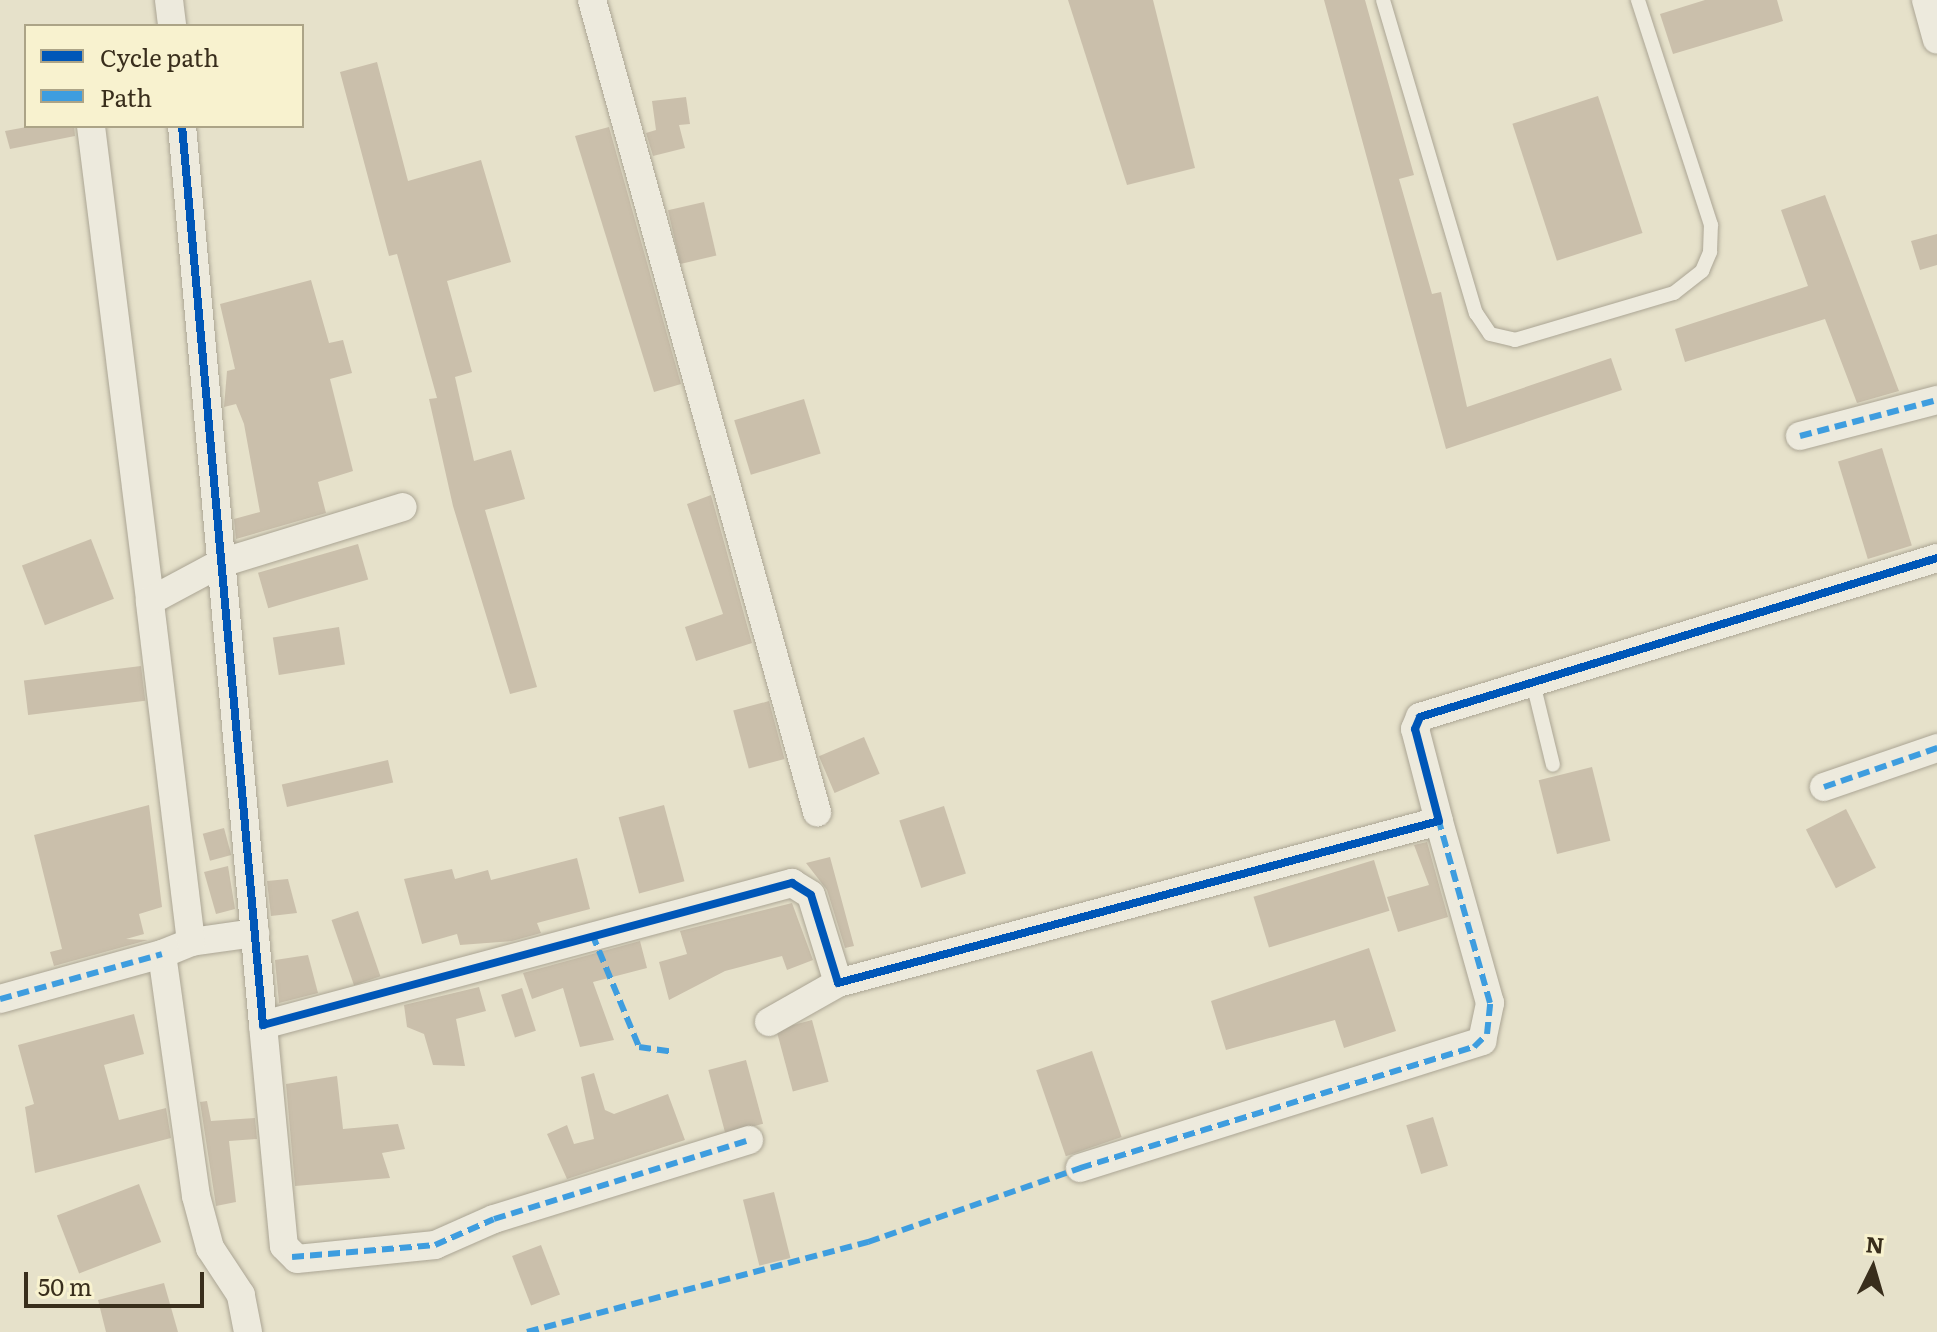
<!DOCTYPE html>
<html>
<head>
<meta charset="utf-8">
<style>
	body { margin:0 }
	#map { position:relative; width:1937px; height:1332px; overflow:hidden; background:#e6e1ca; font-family:Literata,serif }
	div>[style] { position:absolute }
	.building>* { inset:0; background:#cabfab; transform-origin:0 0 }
	.roads { filter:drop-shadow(0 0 2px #aba594) drop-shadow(0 0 2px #aba594) }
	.lane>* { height:14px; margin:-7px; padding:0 7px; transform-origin:7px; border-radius:7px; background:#edeadd }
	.street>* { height:28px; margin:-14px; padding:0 14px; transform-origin:14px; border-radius:14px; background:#edeadd }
	.quiet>* { height:6px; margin-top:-3px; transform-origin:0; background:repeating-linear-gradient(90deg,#3e9ddf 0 12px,transparent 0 18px) }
	.cycleway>* { height:8px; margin:-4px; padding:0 4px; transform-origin:4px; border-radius:4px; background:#0057b8 }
	span { translate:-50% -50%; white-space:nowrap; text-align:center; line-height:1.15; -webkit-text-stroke:7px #f8f2cf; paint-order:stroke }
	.legend { position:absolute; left:24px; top:24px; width:280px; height:104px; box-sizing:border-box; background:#f8f2cf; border:2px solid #aca487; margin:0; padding:10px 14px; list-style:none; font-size:24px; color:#392e1c }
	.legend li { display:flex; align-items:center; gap:16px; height:40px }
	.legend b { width:40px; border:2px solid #aca487 }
	.north { position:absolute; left:1833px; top:1228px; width:80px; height:80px; -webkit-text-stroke:6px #f8f2cf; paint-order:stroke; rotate:5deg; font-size:22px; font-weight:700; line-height:32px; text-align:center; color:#392e1c }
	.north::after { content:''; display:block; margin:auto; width:28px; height:36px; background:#392e1c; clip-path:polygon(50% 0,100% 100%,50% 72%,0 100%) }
	.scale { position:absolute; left:24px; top:1272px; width:180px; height:36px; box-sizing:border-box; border:4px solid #392e1c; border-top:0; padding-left:10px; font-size:24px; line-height:28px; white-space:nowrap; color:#392e1c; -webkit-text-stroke:6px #f8f2cf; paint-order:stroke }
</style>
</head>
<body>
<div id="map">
	<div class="building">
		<div style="clip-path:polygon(1068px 0,1153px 0,1195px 168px,1127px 185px)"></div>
		<div style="clip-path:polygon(1324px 0,1365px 0,1414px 175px,1399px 179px,1432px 294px,1441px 292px,1467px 407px,1611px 358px,1622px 390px,1446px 449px)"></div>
		<div style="clip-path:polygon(1705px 0,1777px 0,1783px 21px,1673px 54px,1660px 14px)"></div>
		<div style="clip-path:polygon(377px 62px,408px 181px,481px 160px,511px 262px,447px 281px,472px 372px,455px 377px,474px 461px,511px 450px,525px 499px,485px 510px,537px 687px,510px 694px,453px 506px,429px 399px,437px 398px,397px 254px,389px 256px,340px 72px)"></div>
		<div style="left:1598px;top:96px;width:144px;height:90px;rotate:72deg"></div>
		<div style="clip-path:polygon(686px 97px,690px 124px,679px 125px,685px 148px,653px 156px,646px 133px,656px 130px,652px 101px)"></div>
		<div style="clip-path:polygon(32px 126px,74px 126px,75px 136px,10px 149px,5px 131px)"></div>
		<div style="clip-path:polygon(609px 127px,681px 384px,654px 392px,575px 136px)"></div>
		<div style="clip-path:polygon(1825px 195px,1899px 391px,1857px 403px,1825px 319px,1685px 362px,1675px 329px,1808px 286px,1781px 210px)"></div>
		<div style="left:704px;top:202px;width:55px;height:37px;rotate:77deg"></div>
		<div style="clip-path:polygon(1937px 234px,1937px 265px,1920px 270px,1911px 241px)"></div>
		<div style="clip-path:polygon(311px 280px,329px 343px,343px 340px,352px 373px,330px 379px,353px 471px,318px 482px,326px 513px,236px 539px,234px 519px,260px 512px,244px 424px,236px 404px,224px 407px,227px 371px,235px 369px,220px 304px)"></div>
		<div style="left:804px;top:399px;width:57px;height:73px;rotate:73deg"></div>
		<div style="left:1882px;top:448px;width:102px;height:46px;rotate:73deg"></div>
		<div style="clip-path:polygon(711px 495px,752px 643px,696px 661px,685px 627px,723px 614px,687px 504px)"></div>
		<div style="left:91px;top:539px;width:64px;height:74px;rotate:69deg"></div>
		<div style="left:358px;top:544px;width:37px;height:104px;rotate:74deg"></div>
		<div style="left:339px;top:627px;width:38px;height:67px;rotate:81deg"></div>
		<div style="left:141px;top:666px;width:35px;height:118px;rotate:83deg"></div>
		<div style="left:769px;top:701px;width:60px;height:37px;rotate:75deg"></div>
		<div style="left:864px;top:737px;width:40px;height:49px;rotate:67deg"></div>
		<div style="left:388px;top:760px;width:23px;height:109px;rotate:77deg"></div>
		<div style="left:1592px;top:767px;width:76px;height:55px;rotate:76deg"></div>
		<div style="clip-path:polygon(149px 805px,162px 907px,139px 914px,144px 934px,126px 939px,148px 940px,54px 966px,50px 952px,62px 949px,34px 835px)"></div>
		<div style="left:664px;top:805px;width:79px;height:47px;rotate:75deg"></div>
		<div style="left:944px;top:806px;width:71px;height:47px;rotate:72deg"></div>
		<div style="left:1846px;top:809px;width:66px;height:45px;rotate:63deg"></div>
		<div style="left:224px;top:828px;width:28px;height:22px;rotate:75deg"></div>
		<div style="clip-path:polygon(1427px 842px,1448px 917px,1398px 932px,1387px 897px,1429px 885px,1414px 845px)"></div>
		<div style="clip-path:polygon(830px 857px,854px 946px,845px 948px,827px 890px,806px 863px)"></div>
		<div style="clip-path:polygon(577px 858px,590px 909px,537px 923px,541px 933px,512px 941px,460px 945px,457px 934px,422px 944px,404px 879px,452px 869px,455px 879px,488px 870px,491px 880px)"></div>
		<div style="left:1374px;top:860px;width:53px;height:126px;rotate:73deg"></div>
		<div style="clip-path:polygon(228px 866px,235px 909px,216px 914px,204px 872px)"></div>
		<div style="clip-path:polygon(288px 879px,297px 913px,271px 916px,267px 881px)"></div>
		<div style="clip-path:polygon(792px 903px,813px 960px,787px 970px,782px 956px,725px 971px,669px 1000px,659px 962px,687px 954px,680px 931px)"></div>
		<div style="left:358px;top:911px;width:69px;height:28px;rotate:71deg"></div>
		<div style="clip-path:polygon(640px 941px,647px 968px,593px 982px,614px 1040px,580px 1047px,563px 988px,532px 999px,523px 973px)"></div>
		<div style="clip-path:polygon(1369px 948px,1396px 1031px,1344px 1048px,1335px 1020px,1226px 1050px,1211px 1001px)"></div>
		<div style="clip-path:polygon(308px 955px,318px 993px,279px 1003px,275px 960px)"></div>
		<div style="clip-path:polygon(479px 987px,486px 1011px,456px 1019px,465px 1066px,433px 1065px,424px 1034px,407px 1027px,404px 1005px)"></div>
		<div style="left:522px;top:988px;width:45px;height:22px;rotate:72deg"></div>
		<div style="clip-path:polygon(134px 1014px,144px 1054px,104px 1065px,119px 1120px,166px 1108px,171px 1138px,35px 1173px,25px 1107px,34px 1104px,18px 1045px)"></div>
		<div style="left:812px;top:1020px;width:64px;height:37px;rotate:75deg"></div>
		<div style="left:1092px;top:1051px;width:91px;height:59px;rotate:71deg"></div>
		<div style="left:746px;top:1060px;width:66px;height:39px;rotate:75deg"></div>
		<div style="clip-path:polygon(594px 1073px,605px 1110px,614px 1114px,668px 1094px,685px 1140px,567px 1179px,547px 1134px,567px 1125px,574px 1144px,594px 1139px,581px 1077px)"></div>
		<div style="clip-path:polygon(337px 1076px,343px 1129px,398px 1124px,405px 1149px,382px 1153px,390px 1178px,295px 1186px,286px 1084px)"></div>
		<div style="clip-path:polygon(207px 1101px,211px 1121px,255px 1118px,257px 1139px,229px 1141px,236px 1202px,216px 1206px,200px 1102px)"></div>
		<div style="left:1433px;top:1117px;width:51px;height:28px;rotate:73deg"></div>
		<div style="left:139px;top:1184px;width:62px;height:88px;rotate:69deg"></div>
		<div style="left:774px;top:1192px;width:68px;height:32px;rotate:76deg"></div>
		<div style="left:541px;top:1245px;width:53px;height:31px;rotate:69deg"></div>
		<div style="clip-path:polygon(164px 1283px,178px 1332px,106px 1332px,98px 1300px)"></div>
	</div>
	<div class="roads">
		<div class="lane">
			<div style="left:1383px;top:0;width:327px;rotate:73.5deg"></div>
			<div style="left:1476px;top:313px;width:25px;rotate:56deg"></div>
			<div style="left:1490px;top:334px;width:26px;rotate:13deg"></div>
			<div style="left:1515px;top:340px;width:166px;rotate:-16.5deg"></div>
			<div style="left:1674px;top:293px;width:36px;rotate:-38deg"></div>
			<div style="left:1702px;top:271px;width:21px;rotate:-67deg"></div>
			<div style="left:1710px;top:252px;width:27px;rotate:-88deg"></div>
			<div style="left:1711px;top:225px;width:237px;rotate:-108deg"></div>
			<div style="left:1533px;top:683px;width:84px;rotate:76.3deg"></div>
		</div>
		<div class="street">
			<div style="left:169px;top:0;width:26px;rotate:83deg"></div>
			<div style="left:592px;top:0;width:843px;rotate:74.51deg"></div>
			<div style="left:1926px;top:0;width:41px;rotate:74.6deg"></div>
			<div style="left:91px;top:126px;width:479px;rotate:82.9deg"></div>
			<div style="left:182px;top:126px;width:903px;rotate:84.85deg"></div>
			<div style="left:263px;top:1025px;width:548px;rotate:-15.03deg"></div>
			<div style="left:792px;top:883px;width:22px;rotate:32deg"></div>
			<div style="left:811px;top:895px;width:92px;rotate:72.9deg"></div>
			<div style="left:838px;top:983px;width:622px;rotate:-15.09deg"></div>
			<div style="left:1439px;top:821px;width:95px;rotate:-104.6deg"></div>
			<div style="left:1415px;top:729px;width:13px;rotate:-67deg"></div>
			<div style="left:1420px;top:717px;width:541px;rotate:-17.09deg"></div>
			<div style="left:1800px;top:436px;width:142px;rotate:-14.7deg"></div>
			<div style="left:1824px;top:787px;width:120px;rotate:-19deg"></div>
			<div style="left:191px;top:942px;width:65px;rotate:-8deg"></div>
			<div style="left:0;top:999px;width:168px;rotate:-15.5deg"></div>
			<div style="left:769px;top:1022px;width:79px;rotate:-29.5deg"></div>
			<div style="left:263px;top:1025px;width:222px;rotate:84.6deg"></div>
			<div style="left:284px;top:1246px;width:18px;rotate:45deg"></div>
			<div style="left:297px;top:1259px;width:139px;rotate:-5.8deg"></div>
			<div style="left:435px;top:1245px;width:64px;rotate:-23.8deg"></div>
			<div style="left:494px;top:1219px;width:267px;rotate:-17.2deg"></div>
			<div style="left:1080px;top:1168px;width:422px;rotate:-17.5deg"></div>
			<div style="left:1482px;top:1041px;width:39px;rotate:-78deg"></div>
			<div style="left:1490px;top:1003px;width:189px;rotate:-105.7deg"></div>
			<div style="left:248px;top:1332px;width:38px;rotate:-101deg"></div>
			<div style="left:241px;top:1295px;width:56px;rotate:-123.4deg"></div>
			<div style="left:210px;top:1248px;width:54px;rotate:-105.1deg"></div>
			<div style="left:196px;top:1196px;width:244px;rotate:-98deg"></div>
			<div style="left:162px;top:954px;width:31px;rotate:-22deg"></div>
			<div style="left:191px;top:942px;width:343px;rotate:-96.9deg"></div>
			<div style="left:150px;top:601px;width:81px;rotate:-28.2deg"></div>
			<div style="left:221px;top:563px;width:190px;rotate:-17.1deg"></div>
		</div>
	</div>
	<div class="quiet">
		<div style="left:1800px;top:436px;width:142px;rotate:-14.7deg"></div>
		<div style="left:1824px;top:787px;width:120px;rotate:-19deg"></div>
		<div style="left:592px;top:934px;width:122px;rotate:67.4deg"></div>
		<div style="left:639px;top:1047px;width:34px;rotate:8deg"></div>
		<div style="left:0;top:999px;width:168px;rotate:-15.5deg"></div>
		<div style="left:292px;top:1257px;width:144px;rotate:-4.8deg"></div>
		<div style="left:435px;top:1245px;width:64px;rotate:-23.8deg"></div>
		<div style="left:494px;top:1219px;width:267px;rotate:-17.2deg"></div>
		<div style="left:527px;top:1332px;width:353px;rotate:-14.8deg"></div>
		<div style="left:868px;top:1242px;width:225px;rotate:-19.2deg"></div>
		<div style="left:1080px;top:1168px;width:412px;rotate:-17.1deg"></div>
		<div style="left:1474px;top:1047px;width:18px;rotate:-45deg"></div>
		<div style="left:1487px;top:1034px;width:31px;rotate:-84deg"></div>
		<div style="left:1490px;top:1003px;width:189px;rotate:-105.7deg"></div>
	</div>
	<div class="cycleway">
		<div style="left:182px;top:126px;width:903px;rotate:84.85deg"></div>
		<div style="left:263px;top:1025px;width:548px;rotate:-15.03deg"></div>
		<div style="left:792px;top:883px;width:22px;rotate:32deg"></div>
		<div style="left:811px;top:895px;width:92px;rotate:72.9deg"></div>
		<div style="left:838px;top:983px;width:622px;rotate:-15.09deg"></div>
		<div style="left:1439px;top:821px;width:95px;rotate:-104.6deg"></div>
		<div style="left:1415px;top:729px;width:13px;rotate:-67deg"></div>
		<div style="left:1420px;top:717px;width:541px;rotate:-17.09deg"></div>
	</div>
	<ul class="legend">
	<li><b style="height:10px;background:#0057b8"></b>Cycle path</li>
	<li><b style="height:10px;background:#3e9ddf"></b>Path</li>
	</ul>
	<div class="north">N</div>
	<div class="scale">50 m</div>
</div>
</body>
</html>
